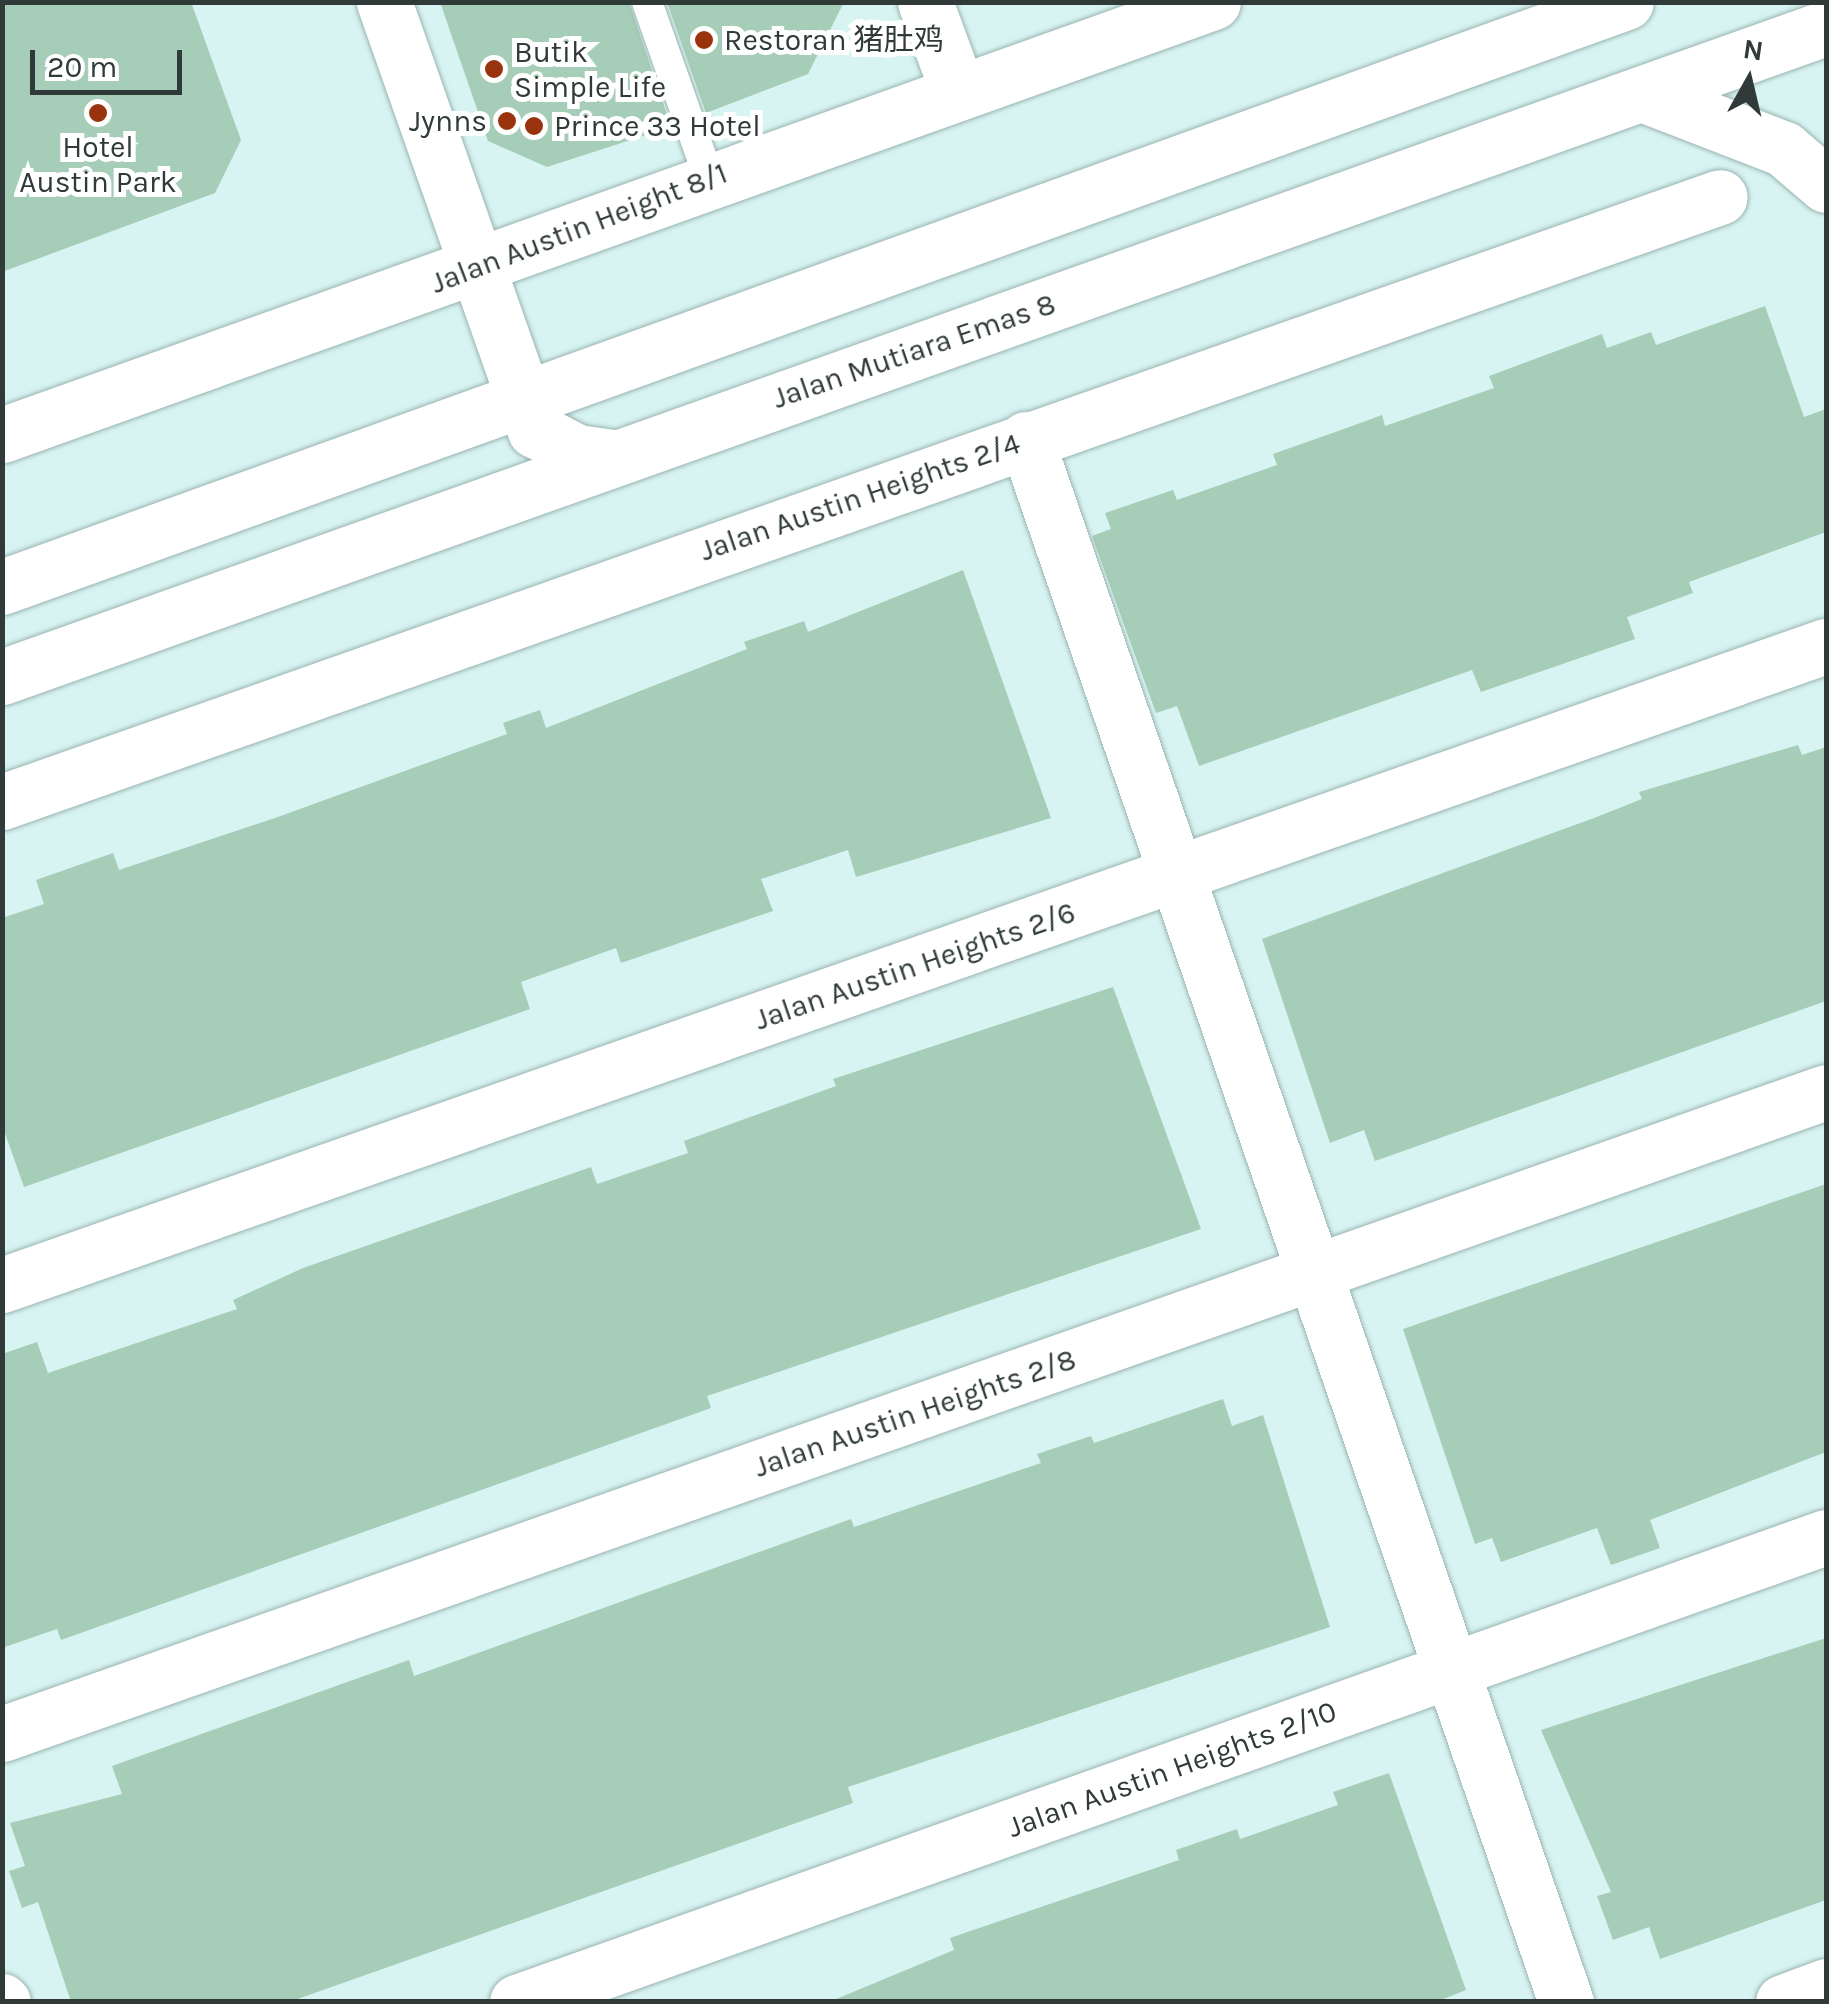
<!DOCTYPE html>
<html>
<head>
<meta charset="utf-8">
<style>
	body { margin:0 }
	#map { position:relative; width:1829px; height:2004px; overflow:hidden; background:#d8f4f2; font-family:Karla,"Noto Sans SC",sans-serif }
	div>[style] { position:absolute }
	.building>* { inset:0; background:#a6cdb7 }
	.roads { filter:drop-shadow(0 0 2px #99b4b1) drop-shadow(0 0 2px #99b4b1) }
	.service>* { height:30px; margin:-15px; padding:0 15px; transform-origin:15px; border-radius:15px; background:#fff }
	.minor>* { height:55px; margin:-27.5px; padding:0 27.5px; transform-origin:27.5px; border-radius:27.5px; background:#fff }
	.secondary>* { height:55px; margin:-27.5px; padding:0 27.5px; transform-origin:27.5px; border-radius:27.5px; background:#fff }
	.dots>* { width:28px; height:28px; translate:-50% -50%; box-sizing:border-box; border:5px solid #fff; border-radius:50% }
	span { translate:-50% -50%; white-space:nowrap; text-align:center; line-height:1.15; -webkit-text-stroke:10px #fff; paint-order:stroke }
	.poi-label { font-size:30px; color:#2f3a39 }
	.left { translate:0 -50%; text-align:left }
	.right { translate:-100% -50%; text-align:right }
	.street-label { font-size:30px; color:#2f3a39 }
	.frame { position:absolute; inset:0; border:5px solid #2f3a39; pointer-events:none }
	.north { position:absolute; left:1699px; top:30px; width:100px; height:100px; -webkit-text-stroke:8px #fff; paint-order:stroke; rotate:8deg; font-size:28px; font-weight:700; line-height:40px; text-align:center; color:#2f3a39 }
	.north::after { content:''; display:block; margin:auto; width:35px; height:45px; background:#2f3a39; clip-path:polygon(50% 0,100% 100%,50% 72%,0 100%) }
	.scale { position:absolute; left:30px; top:50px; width:152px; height:45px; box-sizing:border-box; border:5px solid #2f3a39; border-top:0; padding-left:12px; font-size:30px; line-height:35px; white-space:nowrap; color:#2f3a39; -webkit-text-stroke:8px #fff; paint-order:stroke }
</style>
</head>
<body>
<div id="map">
	<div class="building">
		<div style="clip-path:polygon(2px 2px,191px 2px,241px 140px,215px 193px,2px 272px)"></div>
		<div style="clip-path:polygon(440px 2px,629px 2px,671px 127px,547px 167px,488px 141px)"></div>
		<div style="clip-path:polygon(667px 2px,844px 2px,808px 74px,706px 113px)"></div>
		<div style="clip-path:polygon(1765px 306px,1804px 417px,1826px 409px,1826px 532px,1689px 582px,1693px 593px,1627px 617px,1635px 639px,1481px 692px,1472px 670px,1199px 766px,1177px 706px,1156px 713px,1092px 536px,1111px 529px,1105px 513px,1173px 490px,1177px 500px,1277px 465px,1273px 454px,1341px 430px,1382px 415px,1385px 426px,1494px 388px,1489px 376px,1602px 334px,1607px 348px,1651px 332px,1656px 345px)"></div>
		<div style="clip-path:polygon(963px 570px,1051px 818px,856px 877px,848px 850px,761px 879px,773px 911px,621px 963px,616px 948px,521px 982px,530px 1009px,24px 1187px,2px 1125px,2px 918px,44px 904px,36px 880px,113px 853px,119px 870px,275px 818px,507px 734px,503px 723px,540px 710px,546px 728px,747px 649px,744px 642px,804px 621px,808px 632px)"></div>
		<div style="clip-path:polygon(1798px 745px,1802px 755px,1826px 747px,1826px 1001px,1375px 1161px,1364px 1130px,1330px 1143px,1262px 939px,1594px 818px,1642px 799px,1639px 792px)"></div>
		<div style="clip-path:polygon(1113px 987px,1201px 1229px,707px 1396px,711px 1408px,61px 1640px,57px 1629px,2px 1648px,2px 1354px,37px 1342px,48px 1373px,237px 1309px,233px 1300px,303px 1268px,591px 1167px,597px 1184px,688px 1153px,684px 1141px,836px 1086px,833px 1079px)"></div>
		<div style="clip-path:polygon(1826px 1184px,1826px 1452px,1650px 1520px,1660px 1548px,1611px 1565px,1597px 1528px,1501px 1562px,1492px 1538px,1475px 1544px,1403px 1329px)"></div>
		<div style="clip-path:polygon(1223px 1399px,1232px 1426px,1263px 1415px,1330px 1627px,848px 1787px,853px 1803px,289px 2002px,71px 2002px,38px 1902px,22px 1908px,9px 1871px,25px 1866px,10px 1823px,122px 1794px,112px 1766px,409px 1660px,414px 1676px,851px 1519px,854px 1527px,1041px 1463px,1037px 1454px,1091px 1436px,1094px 1443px)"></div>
		<div style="clip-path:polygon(1826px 1638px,1826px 1900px,1660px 1959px,1649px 1927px,1613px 1940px,1597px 1896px,1611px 1892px,1541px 1730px)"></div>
		<div style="clip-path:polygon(1389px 1773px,1466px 1990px,1436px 2002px,829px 2002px,954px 1950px,950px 1938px,1179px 1860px,1176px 1850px,1237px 1829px,1240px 1839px,1338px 1805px,1333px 1792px)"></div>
	</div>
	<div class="roads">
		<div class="service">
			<div style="left:647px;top:2px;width:187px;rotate:70.6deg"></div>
		</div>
		<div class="minor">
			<div style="left:384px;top:2px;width:454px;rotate:70.6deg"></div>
			<div style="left:535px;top:430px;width:47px;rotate:27.6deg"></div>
			<div style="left:577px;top:452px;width:36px;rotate:8deg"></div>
			<div style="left:925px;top:2px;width:93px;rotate:69.8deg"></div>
			<div style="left:2px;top:435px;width:1286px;rotate:-19.67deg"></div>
			<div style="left:1026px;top:439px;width:1654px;rotate:70.94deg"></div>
			<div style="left:2px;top:802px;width:1821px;rotate:-19.4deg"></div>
			<div style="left:2px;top:1285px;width:1933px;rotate:-19.31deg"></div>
			<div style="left:2px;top:1734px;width:1934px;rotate:-19.39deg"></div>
			<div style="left:2px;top:2001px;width:1px;rotate:45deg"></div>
			<div style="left:517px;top:2002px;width:1389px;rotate:-19.56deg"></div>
			<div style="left:1783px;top:2002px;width:46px;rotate:-20.4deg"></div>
		</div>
		<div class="secondary">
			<div style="left:1645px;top:95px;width:149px;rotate:21.2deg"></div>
			<div style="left:1784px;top:149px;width:55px;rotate:40.6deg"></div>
			<div style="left:2px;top:587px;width:1726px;rotate:-19.81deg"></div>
			<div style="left:2px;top:677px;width:1936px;rotate:-19.59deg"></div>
		</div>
	</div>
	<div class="dots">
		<div style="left:704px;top:40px;background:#99330e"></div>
		<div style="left:494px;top:69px;background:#99330e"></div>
		<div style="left:98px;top:113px;background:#99330e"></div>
		<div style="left:507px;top:121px;background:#99330e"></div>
		<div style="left:534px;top:126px;background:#99330e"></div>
	</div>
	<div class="poi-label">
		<span class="left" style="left:724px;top:40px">Restoran 猪肚鸡</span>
		<span class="left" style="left:514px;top:69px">Butik<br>Simple Life</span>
		<span class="right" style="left:487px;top:121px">Jynns</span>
		<span class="left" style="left:554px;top:126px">Prince 33 Hotel</span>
		<span style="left:98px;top:164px">Hotel<br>Austin Park</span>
	</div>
	<div class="street-label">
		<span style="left:579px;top:228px;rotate:-21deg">Jalan Austin Height 8/1</span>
		<span style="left:914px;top:351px;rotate:-19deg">Jalan Mutiara Emas 8</span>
		<span style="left:860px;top:497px;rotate:-19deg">Jalan Austin Heights 2/4</span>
		<span style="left:915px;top:966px;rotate:-19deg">Jalan Austin Heights 2/6</span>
		<span style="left:915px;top:1413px;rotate:-19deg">Jalan Austin Heights 2/8</span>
		<span style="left:1172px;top:1769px;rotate:-20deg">Jalan Austin Heights 2/10</span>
	</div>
	<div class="frame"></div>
	<div class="north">N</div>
	<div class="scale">20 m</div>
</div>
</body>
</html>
